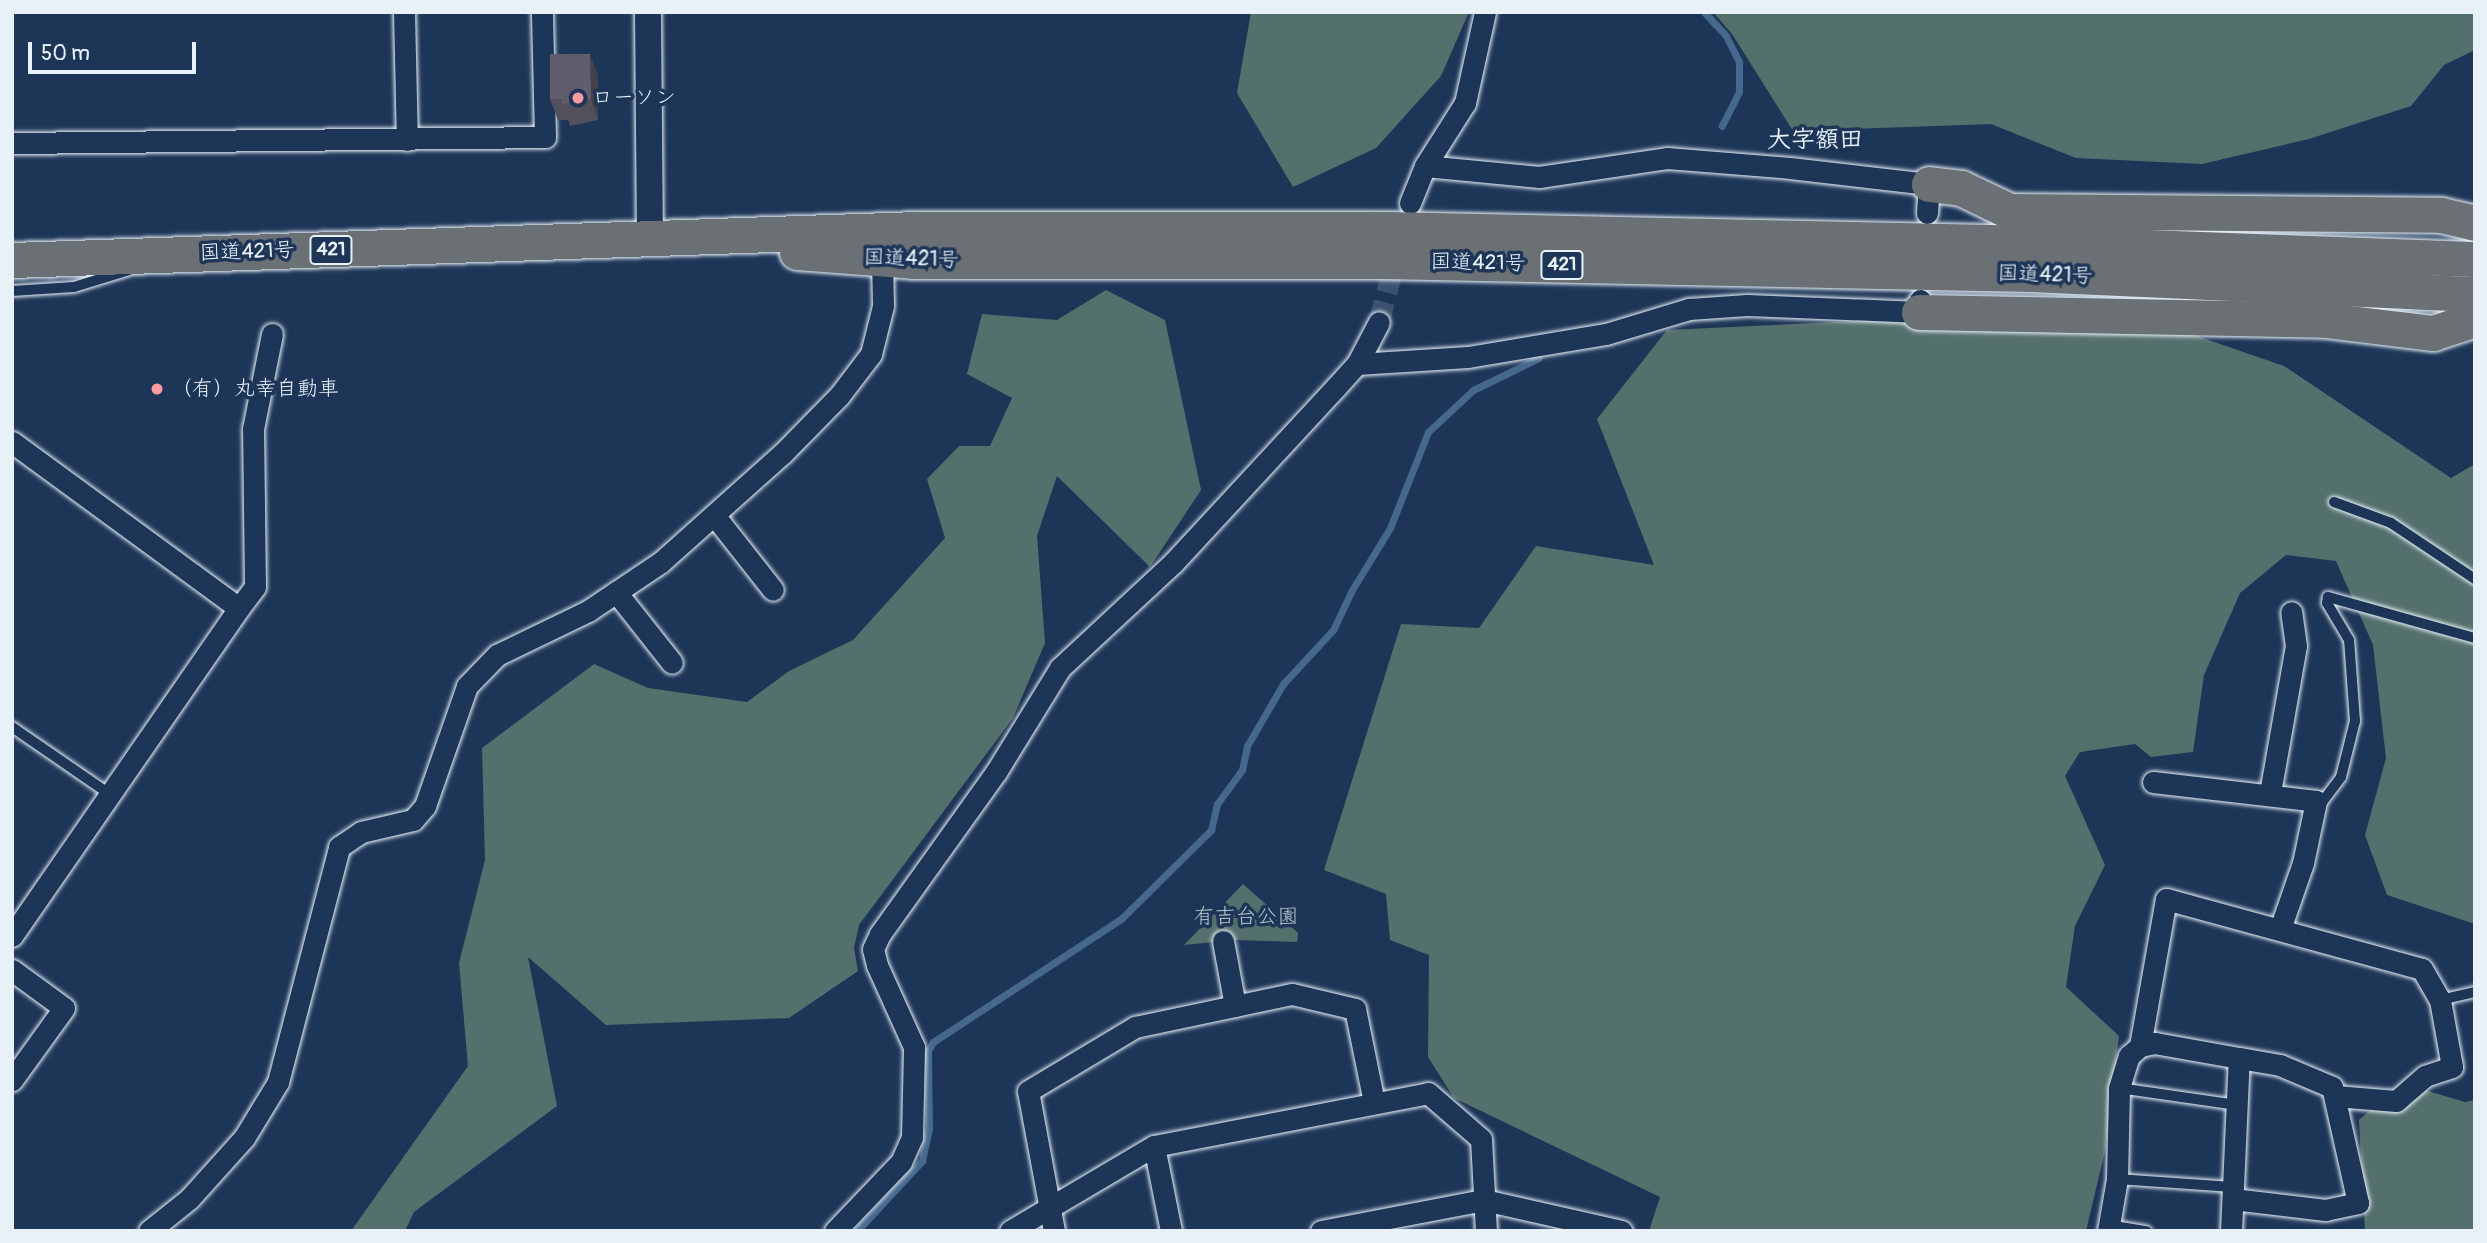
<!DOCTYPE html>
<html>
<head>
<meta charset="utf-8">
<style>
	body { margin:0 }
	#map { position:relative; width:2487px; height:1243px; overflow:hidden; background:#1d3557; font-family:Pangolin,"Klee One",sans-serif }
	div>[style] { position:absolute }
	.green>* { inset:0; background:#54706d }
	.stream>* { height:7px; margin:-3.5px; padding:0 3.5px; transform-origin:3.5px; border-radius:3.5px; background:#45688c }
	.minor-tunnel>* { height:21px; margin-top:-10.5px; transform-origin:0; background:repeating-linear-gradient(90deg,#3b516f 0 21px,transparent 0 31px) }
	.roads { filter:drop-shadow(0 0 2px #e8f1f8) drop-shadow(0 0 2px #e8f1f8) }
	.service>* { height:10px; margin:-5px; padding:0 5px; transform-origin:5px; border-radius:5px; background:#1d3557 }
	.minor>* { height:21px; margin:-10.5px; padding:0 10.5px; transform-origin:10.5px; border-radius:10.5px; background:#1d3557 }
	.tertiary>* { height:26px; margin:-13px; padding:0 13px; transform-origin:13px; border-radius:13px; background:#1d3557 }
	.trunk>* { height:35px; margin:-17.5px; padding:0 17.5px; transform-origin:17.5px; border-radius:17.5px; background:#6a7074 }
	.wall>* { inset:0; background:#53505e }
	.shaded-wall>* { inset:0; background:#44414c }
	.building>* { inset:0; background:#615d6d }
	.dots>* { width:19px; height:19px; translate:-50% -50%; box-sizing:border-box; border:4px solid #1d3557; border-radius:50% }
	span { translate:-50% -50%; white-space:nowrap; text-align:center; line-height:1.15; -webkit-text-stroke:7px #1d3557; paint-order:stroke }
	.shield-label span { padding:2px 5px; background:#1d3557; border:2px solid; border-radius:5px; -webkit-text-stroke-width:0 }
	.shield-label { font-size:19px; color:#e8f1f8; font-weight:700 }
	.poi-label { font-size:21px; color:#e8f1f8 }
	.left { translate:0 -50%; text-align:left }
	.street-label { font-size:21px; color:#e8f1f8 }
	.park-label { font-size:21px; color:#b4c4c7 }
	.quarter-label { font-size:24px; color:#e8f1f8; font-weight:700 }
	.frame { position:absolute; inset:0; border:14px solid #e8f1f8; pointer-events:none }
	.scale { position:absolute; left:28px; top:42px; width:168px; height:32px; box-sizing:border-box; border:4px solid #e8f1f8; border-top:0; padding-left:9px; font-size:21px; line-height:24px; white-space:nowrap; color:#e8f1f8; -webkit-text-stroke:5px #1d3557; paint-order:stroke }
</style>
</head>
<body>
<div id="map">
	<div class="green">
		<div style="clip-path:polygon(1251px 12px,1469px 12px,1441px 76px,1376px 148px,1293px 187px,1237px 93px)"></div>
		<div style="clip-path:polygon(1713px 12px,2475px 12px,2475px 50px,2444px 65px,2411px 106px,2309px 139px,2202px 164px,2076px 158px,1991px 124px,1793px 131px,1732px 34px)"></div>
		<div style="clip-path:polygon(1106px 290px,1165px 320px,1201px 490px,1150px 567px,1057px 476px,1037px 536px,1045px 643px,1013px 718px,859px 925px,854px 948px,858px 971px,789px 1018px,606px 1025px,528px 957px,557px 1106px,414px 1212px,405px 1231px,351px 1231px,468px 1066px,459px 963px,485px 860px,482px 748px,594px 664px,648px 688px,747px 702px,789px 671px,853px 640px,945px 538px,927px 479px,959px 446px,990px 446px,1012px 398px,967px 374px,982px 314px,1057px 320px)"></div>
		<div style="clip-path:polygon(1923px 318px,2162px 324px,2284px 366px,2451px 478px,2475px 464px,2475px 924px,2387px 895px,2365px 835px,2386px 758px,2373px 645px,2336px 561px,2286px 555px,2240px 593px,2204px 675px,2193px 752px,2151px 757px,2135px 744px,2080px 752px,2065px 776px,2105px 865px,2075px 926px,2066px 987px,2119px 1036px,2105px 1151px,2086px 1231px,1649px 1231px,1660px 1197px,1454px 1098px,1428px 1057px,1429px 955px,1390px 940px,1386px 894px,1324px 870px,1401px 624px,1479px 628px,1536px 546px,1654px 565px,1597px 419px,1667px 330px)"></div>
		<div style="clip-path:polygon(1243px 884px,1298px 933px,1297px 942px,1236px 940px,1184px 945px)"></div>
		<div style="clip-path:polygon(2401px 1083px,2465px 1102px,2475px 1100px,2475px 1231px,2365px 1231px,2359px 1120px)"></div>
	</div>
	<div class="stream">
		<div style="left:1704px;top:12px;width:33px;rotate:47deg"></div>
		<div style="left:1726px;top:36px;width:29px;rotate:63deg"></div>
		<div style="left:1739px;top:62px;width:30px;rotate:90deg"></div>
		<div style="left:1739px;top:92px;width:38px;rotate:117deg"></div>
		<div style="left:857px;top:1231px;width:96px;rotate:-47.1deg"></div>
		<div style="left:922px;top:1161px;width:33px;rotate:-78deg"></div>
		<div style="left:929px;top:1129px;width:78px;rotate:-90.7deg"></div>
		<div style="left:928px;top:1051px;width:10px;rotate:-61deg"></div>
		<div style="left:933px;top:1042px;width:225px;rotate:-33.2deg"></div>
		<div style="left:1121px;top:919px;width:127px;rotate:-44.7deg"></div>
		<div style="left:1211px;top:830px;width:27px;rotate:-77deg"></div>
		<div style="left:1217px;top:804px;width:42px;rotate:-53.7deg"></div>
		<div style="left:1242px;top:770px;width:25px;rotate:-78deg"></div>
		<div style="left:1247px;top:746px;width:72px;rotate:-59.9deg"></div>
		<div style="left:1283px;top:684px;width:74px;rotate:-47.2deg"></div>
		<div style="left:1333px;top:630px;width:44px;rotate:-64.6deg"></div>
		<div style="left:1352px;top:590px;width:73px;rotate:-58.5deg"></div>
		<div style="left:1390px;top:528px;width:103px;rotate:-68.4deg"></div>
		<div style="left:1428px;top:432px;width:62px;rotate:-43deg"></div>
		<div style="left:1473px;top:390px;width:73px;rotate:-25.9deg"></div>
	</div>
	<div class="minor-tunnel">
		<div style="left:1379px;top:322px;width:71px;rotate:-75.4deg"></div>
	</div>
	<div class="roads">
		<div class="service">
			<div style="left:12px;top:291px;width:62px;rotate:-3.7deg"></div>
			<div style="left:74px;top:287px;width:58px;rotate:-17.2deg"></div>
			<div style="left:2334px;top:502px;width:61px;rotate:20.2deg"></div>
			<div style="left:2391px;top:523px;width:101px;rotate:33.7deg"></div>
			<div style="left:12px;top:727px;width:120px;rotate:34.5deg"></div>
			<div style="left:2317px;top:809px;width:40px;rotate:-53deg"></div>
			<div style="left:2341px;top:777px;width:58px;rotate:-76deg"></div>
			<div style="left:2355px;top:721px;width:81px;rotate:-94.2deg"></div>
			<div style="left:2349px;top:640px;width:43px;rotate:-120.7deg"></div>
			<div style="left:2327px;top:603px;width:6px;rotate:-81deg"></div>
			<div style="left:2328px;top:597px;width:153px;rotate:15.6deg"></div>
			<div style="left:2440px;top:1000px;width:36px;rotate:-13deg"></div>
			<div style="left:2119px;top:1088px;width:119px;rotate:8.2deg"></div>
			<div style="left:2117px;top:1179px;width:116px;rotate:3.9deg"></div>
			<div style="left:2108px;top:1225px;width:39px;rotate:9deg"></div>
		</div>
		<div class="minor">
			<div style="left:404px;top:12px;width:128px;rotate:88.7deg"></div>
			<div style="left:12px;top:143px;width:533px;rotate:-0.64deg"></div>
			<div style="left:545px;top:137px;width:125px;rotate:-91.4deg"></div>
			<div style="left:1425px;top:166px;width:115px;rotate:5.5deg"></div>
			<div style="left:1539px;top:177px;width:129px;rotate:-8.4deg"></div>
			<div style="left:1667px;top:158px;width:123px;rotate:4.6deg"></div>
			<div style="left:1790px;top:168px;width:140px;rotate:6.6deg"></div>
			<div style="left:1929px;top:184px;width:29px;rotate:94deg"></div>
			<div style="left:1410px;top:203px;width:40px;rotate:-68deg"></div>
			<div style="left:1425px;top:166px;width:75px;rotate:-57.6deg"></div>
			<div style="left:1465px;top:103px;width:93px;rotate:-77.6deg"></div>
			<div style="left:1357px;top:364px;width:111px;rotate:-3.6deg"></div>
			<div style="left:1468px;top:357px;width:140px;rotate:-9.5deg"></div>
			<div style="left:1606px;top:334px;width:87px;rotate:-16.8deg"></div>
			<div style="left:1689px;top:309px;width:58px;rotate:-3.9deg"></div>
			<div style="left:1747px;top:305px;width:172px;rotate:2.3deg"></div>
			<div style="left:1919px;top:312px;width:12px;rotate:-85deg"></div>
			<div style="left:12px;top:442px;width:281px;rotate:36.2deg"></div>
			<div style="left:239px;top:608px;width:399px;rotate:124.7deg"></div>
			<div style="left:714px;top:515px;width:95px;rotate:51.8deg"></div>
			<div style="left:616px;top:592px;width:90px;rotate:51.7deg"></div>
			<div style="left:239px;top:608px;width:26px;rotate:-53deg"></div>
			<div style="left:255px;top:587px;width:158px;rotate:-90.7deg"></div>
			<div style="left:253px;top:429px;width:97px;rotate:-78.7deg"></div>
			<div style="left:2153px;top:782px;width:164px;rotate:6.6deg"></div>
			<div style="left:2316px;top:801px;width:63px;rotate:101.8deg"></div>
			<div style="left:2303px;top:863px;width:70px;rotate:109.2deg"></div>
			<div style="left:2270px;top:793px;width:149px;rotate:-80deg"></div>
			<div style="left:2296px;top:646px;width:34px;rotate:-98deg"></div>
			<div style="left:1223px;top:941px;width:66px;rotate:79.5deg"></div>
			<div style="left:12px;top:970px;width:64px;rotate:36.2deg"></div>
			<div style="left:64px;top:1008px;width:89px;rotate:125.8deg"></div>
			<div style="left:1154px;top:1146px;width:87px;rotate:78.7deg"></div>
			<div style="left:2233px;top:1199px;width:93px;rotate:6.8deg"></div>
			<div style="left:2325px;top:1210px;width:34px;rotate:-12deg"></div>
			<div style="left:2358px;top:1203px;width:119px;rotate:-102.6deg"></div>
			<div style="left:2332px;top:1087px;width:56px;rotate:-157.1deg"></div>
			<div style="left:2280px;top:1065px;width:42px;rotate:-170.3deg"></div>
			<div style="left:149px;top:1231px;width:51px;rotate:-38.7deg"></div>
			<div style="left:189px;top:1199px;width:82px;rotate:-48deg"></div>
			<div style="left:244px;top:1138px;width:66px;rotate:-58.7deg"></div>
			<div style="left:278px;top:1082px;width:243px;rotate:-75.4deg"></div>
			<div style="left:339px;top:847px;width:27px;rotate:-34deg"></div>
			<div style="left:361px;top:832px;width:53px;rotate:-13deg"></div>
			<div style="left:413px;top:820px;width:18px;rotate:-49deg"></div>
			<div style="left:425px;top:806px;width:127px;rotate:-70.7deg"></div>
			<div style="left:467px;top:686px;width:43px;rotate:-45.9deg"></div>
			<div style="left:497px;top:655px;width:101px;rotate:-25.8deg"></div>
			<div style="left:588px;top:611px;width:88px;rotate:-33.9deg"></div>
			<div style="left:661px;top:562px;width:162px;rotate:-41.8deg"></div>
			<div style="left:782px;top:454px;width:81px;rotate:-45.5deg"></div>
			<div style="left:839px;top:396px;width:53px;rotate:-52.7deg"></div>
			<div style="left:871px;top:354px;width:49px;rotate:-76deg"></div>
			<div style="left:883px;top:306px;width:47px;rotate:-91.2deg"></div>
			<div style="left:835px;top:1231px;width:95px;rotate:-46.3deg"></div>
			<div style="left:901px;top:1162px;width:27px;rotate:-66deg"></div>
			<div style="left:912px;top:1137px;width:90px;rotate:-88.7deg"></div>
			<div style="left:914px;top:1047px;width:90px;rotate:-114.3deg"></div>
			<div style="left:877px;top:965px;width:16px;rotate:-104deg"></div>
			<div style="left:873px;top:949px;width:17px;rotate:-65deg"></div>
			<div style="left:880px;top:934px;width:199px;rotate:-54.4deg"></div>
			<div style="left:996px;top:772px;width:122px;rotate:-58.4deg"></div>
			<div style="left:1060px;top:668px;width:154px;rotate:-42.9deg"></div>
			<div style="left:1173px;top:563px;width:240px;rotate:-47.2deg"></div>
			<div style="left:1336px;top:387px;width:31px;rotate:-48deg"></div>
			<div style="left:1357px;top:364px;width:47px;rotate:-62.4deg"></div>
			<div style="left:1010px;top:1231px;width:167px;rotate:-30.6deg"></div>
			<div style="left:1154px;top:1146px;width:279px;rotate:-10.9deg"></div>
			<div style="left:1428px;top:1093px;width:70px;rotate:41deg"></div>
			<div style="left:1481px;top:1139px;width:92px;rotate:86.9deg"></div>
			<div style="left:1054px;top:1231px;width:142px;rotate:-100.5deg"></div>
			<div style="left:1028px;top:1091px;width:125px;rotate:-30.9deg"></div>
			<div style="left:1135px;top:1027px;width:160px;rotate:-11.9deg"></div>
			<div style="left:1292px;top:994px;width:65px;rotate:13.4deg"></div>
			<div style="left:1355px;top:1009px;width:95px;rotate:78.5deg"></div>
			<div style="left:1321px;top:1231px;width:166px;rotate:-10.8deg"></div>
			<div style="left:1484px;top:1200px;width:141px;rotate:12.7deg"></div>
			<div style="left:2108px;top:1231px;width:53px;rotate:-80.2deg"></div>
			<div style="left:2117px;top:1179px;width:91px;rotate:-88.7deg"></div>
			<div style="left:2119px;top:1088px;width:34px;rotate:-73deg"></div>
			<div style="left:2129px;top:1056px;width:15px;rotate:-42deg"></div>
			<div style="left:2231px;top:1231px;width:173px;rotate:-87.4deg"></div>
			<div style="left:2239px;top:1058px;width:85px;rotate:-169.9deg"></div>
			<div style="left:2155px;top:1043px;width:15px;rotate:169deg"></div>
			<div style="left:2140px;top:1046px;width:149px;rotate:-80deg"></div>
			<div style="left:2166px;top:899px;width:265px;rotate:15.3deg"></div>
			<div style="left:2422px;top:969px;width:36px;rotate:60deg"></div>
			<div style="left:2440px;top:1000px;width:68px;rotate:79.8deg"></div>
			<div style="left:2452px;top:1067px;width:28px;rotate:162deg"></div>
			<div style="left:2425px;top:1076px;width:38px;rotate:139deg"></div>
			<div style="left:2396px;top:1101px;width:61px;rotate:-175.3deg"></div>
		</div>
		<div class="tertiary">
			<div style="left:648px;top:12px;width:228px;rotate:89.5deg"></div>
		</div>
		<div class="trunk">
			<div style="left:1929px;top:184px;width:32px;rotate:7deg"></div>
			<div style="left:1961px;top:188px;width:53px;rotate:25.6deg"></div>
			<div style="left:2009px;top:211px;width:432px;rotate:0.5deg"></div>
			<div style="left:2441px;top:215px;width:35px;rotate:13deg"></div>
			<div style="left:797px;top:252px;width:116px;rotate:4.4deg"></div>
			<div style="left:913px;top:261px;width:466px"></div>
			<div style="left:1379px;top:261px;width:652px;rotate:1.14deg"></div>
			<div style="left:2031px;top:274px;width:444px;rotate:2.6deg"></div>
			<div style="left:12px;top:260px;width:907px;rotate:-1.96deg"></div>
			<div style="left:918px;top:229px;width:467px"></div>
			<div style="left:1385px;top:229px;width:651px;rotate:1.23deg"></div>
			<div style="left:2036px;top:243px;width:439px;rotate:2.1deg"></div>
			<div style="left:1919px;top:312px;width:406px;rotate:1.1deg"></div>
			<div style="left:2325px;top:320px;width:109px;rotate:6.9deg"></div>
			<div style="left:2433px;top:333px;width:44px;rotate:-18.4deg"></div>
		</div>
	</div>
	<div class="wall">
		<div style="clip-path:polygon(598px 75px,598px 120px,570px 126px,568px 120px,558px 120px,550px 99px)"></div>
	</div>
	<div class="shaded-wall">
		<div style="clip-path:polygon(590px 54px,598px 75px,598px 120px,591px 99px)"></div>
	</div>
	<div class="building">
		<div style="clip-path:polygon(550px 54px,590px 54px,591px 99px,562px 104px,562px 99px,550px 99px)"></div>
	</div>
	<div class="dots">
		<div style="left:578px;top:98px;background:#ff9aa2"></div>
		<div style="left:157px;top:389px;background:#ff9aa2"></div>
	</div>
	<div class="shield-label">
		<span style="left:331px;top:250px">421</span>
		<span style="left:1562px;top:265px">421</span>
	</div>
	<div class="poi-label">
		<span class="left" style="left:592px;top:98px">ローソン</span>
		<span class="left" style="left:171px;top:389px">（有）丸幸自動車</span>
	</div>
	<div class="street-label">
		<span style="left:247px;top:252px;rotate:-2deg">国道421号</span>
		<span style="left:911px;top:259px;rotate:2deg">国道421号</span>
		<span style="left:1478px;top:263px;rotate:1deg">国道421号</span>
		<span style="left:2045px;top:275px;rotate:2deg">国道421号</span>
	</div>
	<div class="park-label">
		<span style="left:1246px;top:917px">有吉台公園</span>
	</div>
	<div class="quarter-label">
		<span style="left:1815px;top:140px">大字額田</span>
	</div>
	<div class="frame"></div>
	<div class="scale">50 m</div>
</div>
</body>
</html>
